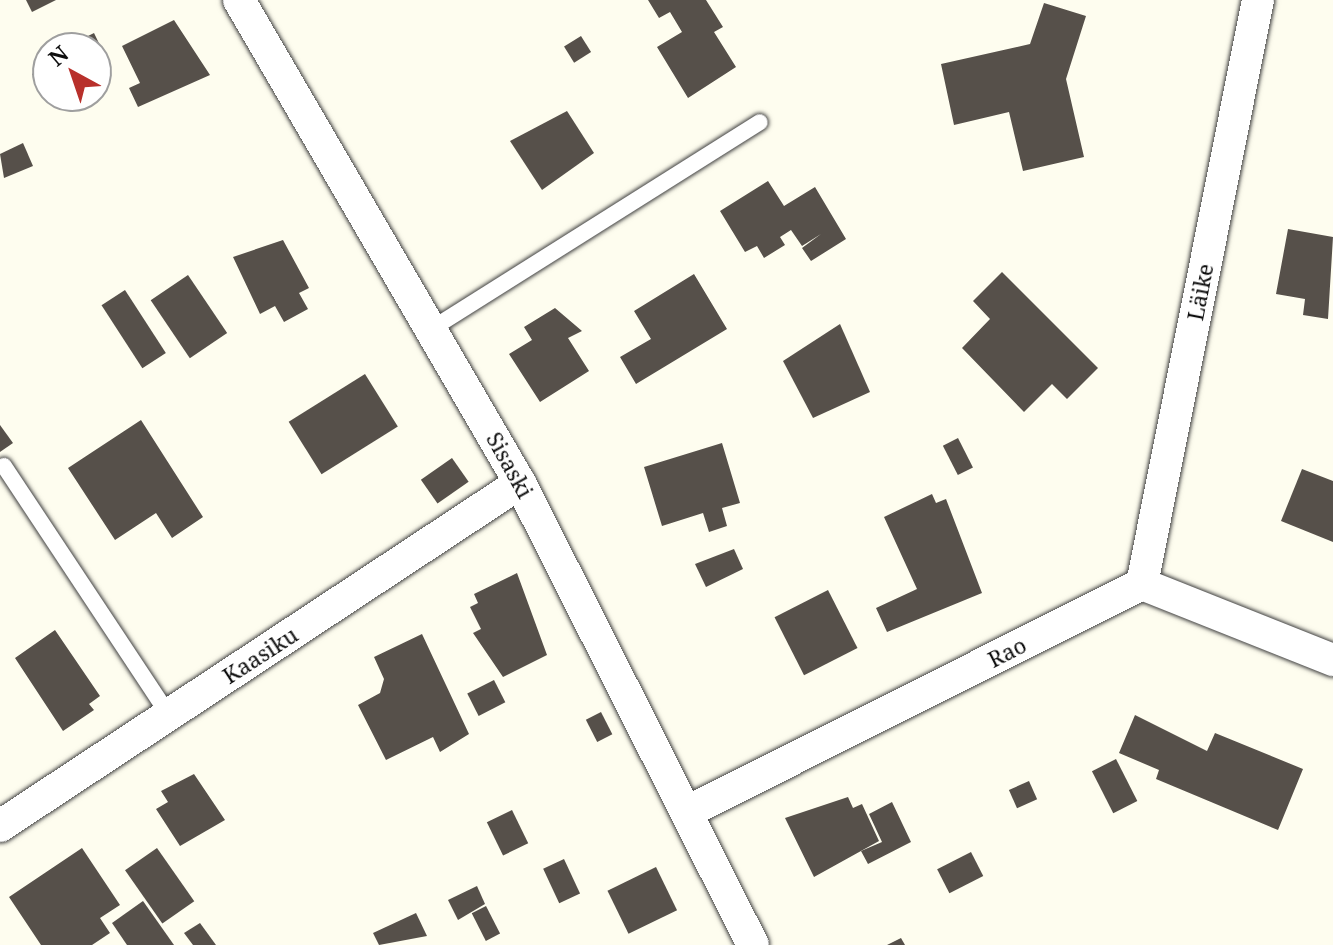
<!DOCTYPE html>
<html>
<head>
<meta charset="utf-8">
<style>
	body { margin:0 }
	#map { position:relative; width:1333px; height:945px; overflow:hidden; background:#fefdef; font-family:"Noto Serif",serif }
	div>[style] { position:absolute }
	.building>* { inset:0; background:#56504a; transform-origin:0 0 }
	.roads { filter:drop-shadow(0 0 2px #414141) drop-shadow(0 0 2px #414141) }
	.lane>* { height:16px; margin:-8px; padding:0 8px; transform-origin:8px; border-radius:8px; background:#fff }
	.street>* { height:32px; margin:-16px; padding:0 16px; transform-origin:16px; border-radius:16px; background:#fff }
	span { translate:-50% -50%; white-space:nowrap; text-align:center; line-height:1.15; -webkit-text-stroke:8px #fff; paint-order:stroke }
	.street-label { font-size:22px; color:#0e0e0e }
	.north { position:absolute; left:32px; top:32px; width:80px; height:80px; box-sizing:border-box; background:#fff; border:2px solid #9f9f9f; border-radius:50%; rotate:320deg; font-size:22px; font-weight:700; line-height:32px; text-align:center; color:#0e0e0e }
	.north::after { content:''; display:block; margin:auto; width:28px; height:36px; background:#b8302b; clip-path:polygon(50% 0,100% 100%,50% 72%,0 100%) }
</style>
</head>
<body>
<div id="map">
	<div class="building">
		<div style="clip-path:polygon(26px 0,56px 0,32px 12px)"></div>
		<div style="clip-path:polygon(648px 0,706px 0,723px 27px,714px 32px,736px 67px,688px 98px,657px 47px,682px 32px,670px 12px,659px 18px)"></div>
		<div style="clip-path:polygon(1044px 3px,1086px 16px,1066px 79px,1084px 157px,1023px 171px,1009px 112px,954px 125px,941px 64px,1030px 44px)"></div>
		<div style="clip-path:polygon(174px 20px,210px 75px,138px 107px,129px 88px,140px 83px,122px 46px)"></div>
		<div style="clip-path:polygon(94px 33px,111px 68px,96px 75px,96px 48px,64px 48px)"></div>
		<div style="left:581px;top:36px;width:19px;height:20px;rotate:58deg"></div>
		<div style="clip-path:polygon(48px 66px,48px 96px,55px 96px,46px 101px,32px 74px)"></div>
		<div style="clip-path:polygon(567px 111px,594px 153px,542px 190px,510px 141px)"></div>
		<div style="clip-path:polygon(23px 143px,33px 166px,4px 178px,0 154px)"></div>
		<div style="clip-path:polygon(768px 181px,784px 206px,815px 187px,846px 239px,811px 261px,802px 248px,821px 234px,802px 246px,791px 230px,780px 237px,785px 245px,764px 258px,757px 246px,745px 252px,720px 211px)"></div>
		<div style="clip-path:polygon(1288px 229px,1333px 237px,1328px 319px,1303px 315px,1305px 299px,1276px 294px)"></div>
		<div style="clip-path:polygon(283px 240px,309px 288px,299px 293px,308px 309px,284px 322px,275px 306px,260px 314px,233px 257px)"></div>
		<div style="clip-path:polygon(1002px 272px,1098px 368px,1067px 399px,1052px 384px,1024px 412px,962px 348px,990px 319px,973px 301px)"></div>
		<div style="clip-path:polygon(694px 274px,727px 329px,636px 384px,620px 357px,651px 339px,634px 311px)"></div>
		<div style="left:188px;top:275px;width:70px;height:45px;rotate:56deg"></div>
		<div style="left:125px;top:290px;width:75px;height:28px;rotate:57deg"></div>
		<div style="clip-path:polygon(555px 308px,582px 331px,568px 338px,589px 371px,540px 402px,509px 354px,532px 340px,524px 327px)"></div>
		<div style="clip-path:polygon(840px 324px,870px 392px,813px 418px,783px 361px)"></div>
		<div style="left:365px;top:374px;width:62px;height:90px;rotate:58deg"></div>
		<div style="clip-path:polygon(141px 420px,203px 517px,172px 538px,156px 513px,115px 540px,68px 468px)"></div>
		<div style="clip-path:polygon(0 425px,13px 443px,0 452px)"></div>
		<div style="left:958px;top:438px;width:33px;height:17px;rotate:63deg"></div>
		<div style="clip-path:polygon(722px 443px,740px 503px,722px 508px,727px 526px,709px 532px,703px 513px,662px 526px,644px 467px)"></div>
		<div style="left:452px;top:458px;width:29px;height:38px;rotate:55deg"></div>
		<div style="clip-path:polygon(1302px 469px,1333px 481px,1333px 542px,1281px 521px)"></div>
		<div style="clip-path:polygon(932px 494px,936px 503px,946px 499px,982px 593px,887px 632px,876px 608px,917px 589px,884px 517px)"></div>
		<div style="clip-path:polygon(734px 549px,743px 569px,706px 587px,695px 564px)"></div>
		<div style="clip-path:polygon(517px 573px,547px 655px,503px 677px,473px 633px,481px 629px,470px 607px,478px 603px,474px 594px)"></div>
		<div style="left:828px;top:590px;width:65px;height:60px;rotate:63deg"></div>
		<div style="clip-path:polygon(55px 630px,100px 696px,89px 704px,94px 710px,63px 731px,15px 658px)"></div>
		<div style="clip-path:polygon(422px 634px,469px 734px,440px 752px,433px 737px,386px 760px,358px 705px,380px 693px,384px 679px,374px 657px)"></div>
		<div style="left:494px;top:680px;width:25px;height:30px;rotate:63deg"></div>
		<div style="left:601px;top:712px;width:25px;height:17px;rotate:63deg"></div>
		<div style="clip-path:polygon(1135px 715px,1207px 751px,1215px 733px,1303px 769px,1278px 830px,1156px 779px,1159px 770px,1119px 753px)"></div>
		<div style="left:1116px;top:759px;width:47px;height:27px;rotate:63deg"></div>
		<div style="clip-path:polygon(194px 774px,225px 820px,180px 846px,156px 809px,168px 802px,161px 791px)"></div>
		<div style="left:1029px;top:781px;width:20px;height:22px;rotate:66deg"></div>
		<div style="clip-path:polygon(848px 797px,853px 808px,862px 804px,879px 841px,814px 877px,785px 818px)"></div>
		<div style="clip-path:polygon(892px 802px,911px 842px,868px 864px,861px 851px,882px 842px,869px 814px)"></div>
		<div style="left:512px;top:810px;width:37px;height:28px;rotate:64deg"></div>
		<div style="clip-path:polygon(82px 848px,120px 905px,100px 918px,110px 933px,92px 945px,41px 945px,9px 897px)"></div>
		<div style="left:157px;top:848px;width:65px;height:39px;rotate:55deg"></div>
		<div style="left:971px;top:852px;width:27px;height:38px;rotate:63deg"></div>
		<div style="left:564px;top:859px;width:38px;height:23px;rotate:65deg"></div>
		<div style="left:656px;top:867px;width:48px;height:54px;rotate:64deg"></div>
		<div style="clip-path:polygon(477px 886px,485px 904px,458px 920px,448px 900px)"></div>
		<div style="clip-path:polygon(143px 901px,174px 945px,127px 945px,112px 923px)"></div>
		<div style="left:486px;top:906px;width:31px;height:16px;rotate:63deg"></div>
		<div style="clip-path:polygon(416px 913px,427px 936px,379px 945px,373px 933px)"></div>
		<div style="clip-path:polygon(200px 923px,216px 945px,193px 945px,184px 933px)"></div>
		<div style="clip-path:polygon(901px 938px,905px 945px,887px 945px)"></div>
	</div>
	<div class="roads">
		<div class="lane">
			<div style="left:433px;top:328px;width:386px;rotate:-32.2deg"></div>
			<div style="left:4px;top:466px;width:299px;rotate:56.5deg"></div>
		</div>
		<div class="street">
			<div style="left:239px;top:0;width:559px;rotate:59.81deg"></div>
			<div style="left:520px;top:483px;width:517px;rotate:63.24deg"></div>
			<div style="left:1142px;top:584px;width:595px;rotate:-78.77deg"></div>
			<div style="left:687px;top:812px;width:509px;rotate:-26.62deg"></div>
			<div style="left:1142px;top:584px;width:206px;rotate:21.7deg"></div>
			<div style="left:0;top:826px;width:623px;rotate:-33.41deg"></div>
		</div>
	</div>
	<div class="street-label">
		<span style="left:1200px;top:292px;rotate:-79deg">Läike</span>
		<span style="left:510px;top:465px;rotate:61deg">Sisaski</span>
		<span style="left:1007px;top:652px;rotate:-27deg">Rao</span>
		<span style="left:260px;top:655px;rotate:-33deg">Kaasiku</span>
	</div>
	<div class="north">N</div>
</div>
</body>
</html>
